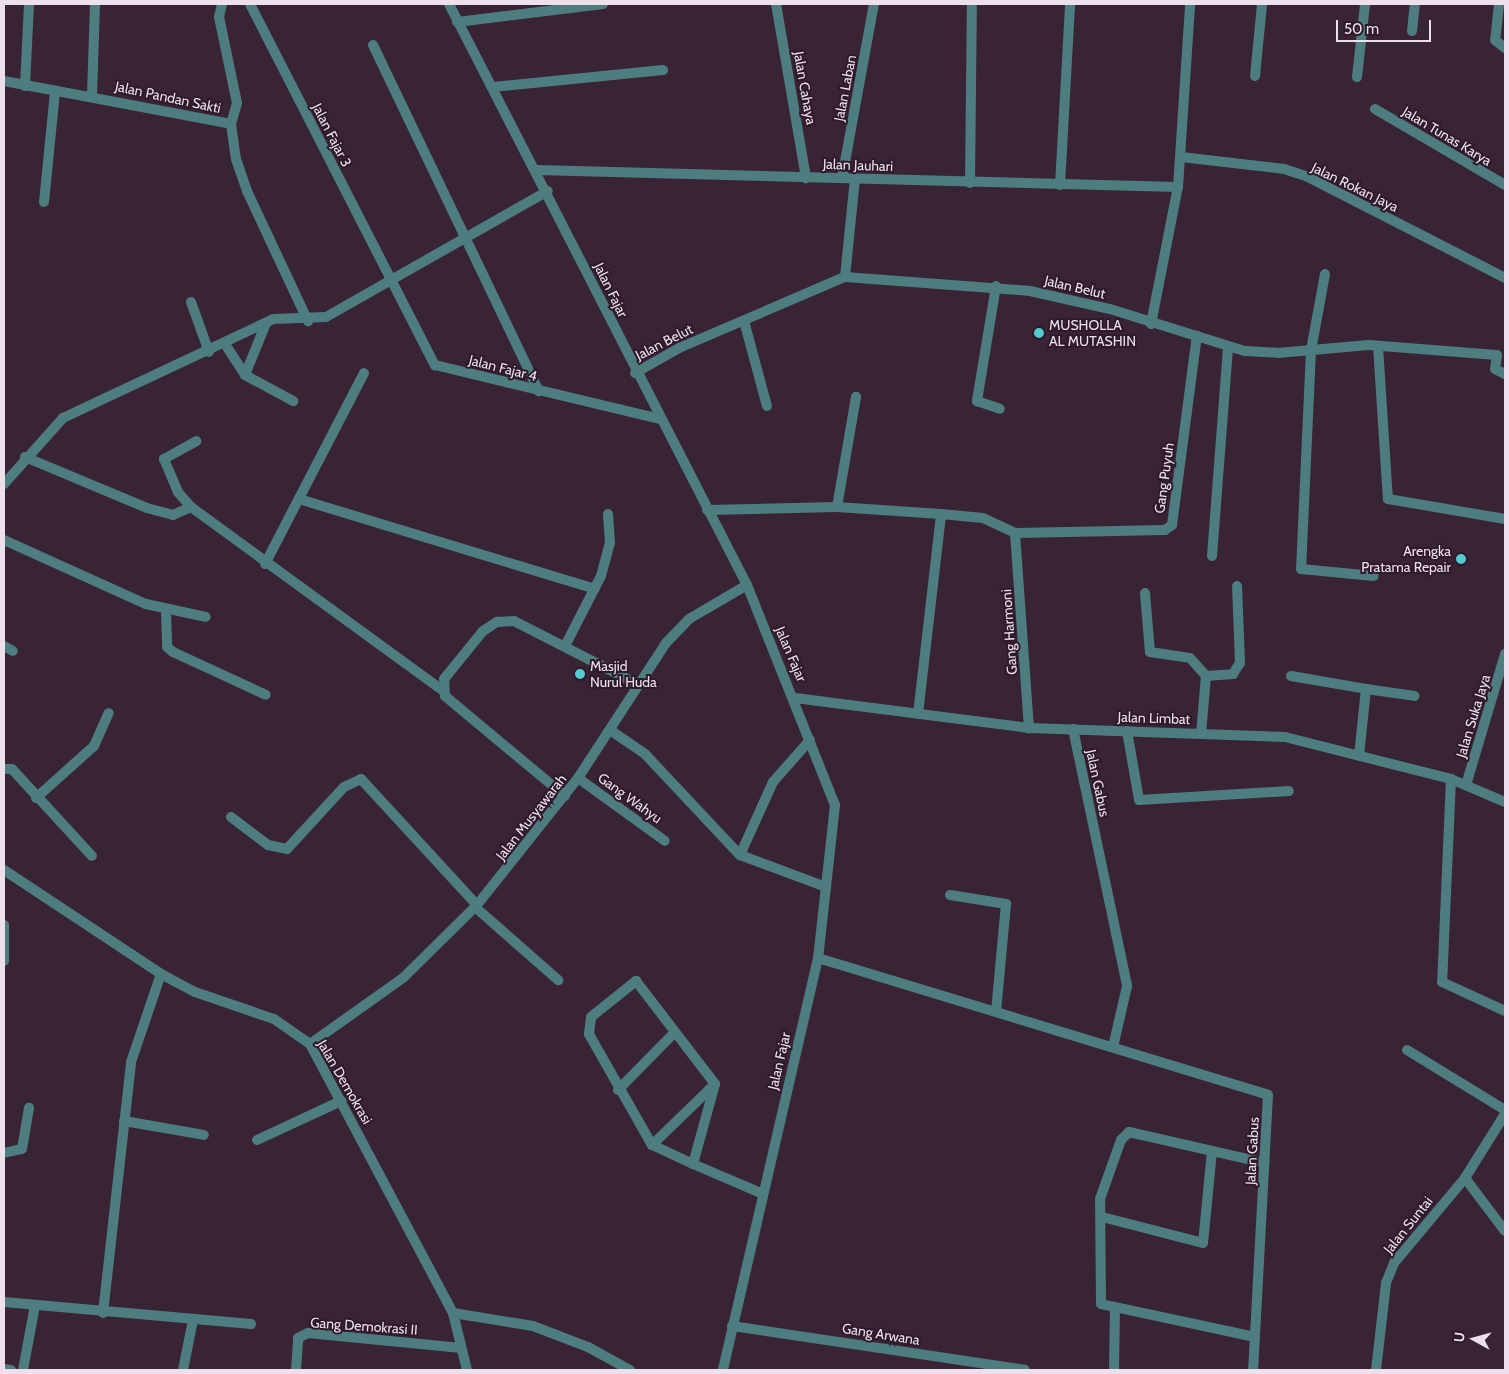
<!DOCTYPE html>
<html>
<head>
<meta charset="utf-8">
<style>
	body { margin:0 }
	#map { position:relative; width:1509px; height:1374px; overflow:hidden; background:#392436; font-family:Cabin,sans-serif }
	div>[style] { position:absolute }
	.street>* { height:10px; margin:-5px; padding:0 5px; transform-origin:5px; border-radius:5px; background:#4d7d7e }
	.dots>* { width:14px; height:14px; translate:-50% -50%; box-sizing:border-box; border:2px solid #2f1a2c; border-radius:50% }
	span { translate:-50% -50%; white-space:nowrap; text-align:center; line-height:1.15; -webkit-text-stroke:4px #2f1a2c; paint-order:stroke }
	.street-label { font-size:14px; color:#eddfeb }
	.poi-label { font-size:14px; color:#eddfeb }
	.left { translate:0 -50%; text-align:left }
	.right { translate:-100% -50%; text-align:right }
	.frame { position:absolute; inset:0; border:5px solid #eddfeb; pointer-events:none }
	.north { position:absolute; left:1449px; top:1314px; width:50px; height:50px; -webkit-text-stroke:4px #2f1a2c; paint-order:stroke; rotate:277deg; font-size:14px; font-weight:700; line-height:20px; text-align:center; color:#eddfeb }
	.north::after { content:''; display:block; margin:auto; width:18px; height:22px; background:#eddfeb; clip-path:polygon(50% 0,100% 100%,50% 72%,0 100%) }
	.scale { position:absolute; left:1336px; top:20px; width:95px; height:22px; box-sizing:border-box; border:2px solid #eddfeb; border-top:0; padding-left:6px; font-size:15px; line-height:18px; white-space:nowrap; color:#eddfeb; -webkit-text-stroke:4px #2f1a2c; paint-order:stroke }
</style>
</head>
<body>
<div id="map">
	<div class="street">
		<div style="left:250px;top:4px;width:406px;rotate:62.9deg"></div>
		<div style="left:435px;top:365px;width:231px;rotate:13.5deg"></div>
		<div style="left:449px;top:4px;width:653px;rotate:62.85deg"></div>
		<div style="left:747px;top:585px;width:237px;rotate:68.2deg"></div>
		<div style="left:835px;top:805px;width:154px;rotate:96.3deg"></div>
		<div style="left:818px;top:958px;width:423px;rotate:103deg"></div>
		<div style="left:776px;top:4px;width:177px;rotate:80.2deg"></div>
		<div style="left:1499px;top:4px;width:36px;rotate:96deg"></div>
		<div style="left:1495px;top:40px;width:13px;rotate:39deg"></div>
		<div style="left:457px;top:22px;width:147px;rotate:-7deg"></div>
		<div style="left:1412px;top:31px;width:27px;rotate:-84deg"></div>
		<div style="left:373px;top:45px;width:384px;rotate:64.4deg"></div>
		<div style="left:1255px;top:76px;width:72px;rotate:-84.4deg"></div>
		<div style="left:1357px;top:77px;width:73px;rotate:-83.7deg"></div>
		<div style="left:4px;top:81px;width:231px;rotate:10.7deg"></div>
		<div style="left:231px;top:124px;width:22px;rotate:-74deg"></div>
		<div style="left:237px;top:103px;width:88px;rotate:-101.8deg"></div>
		<div style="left:219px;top:17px;width:13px;rotate:-77deg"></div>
		<div style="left:25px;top:86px;width:82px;rotate:-87.2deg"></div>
		<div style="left:493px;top:87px;width:171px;rotate:-5.7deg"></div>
		<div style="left:92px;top:95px;width:91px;rotate:-88.1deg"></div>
		<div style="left:1375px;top:109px;width:151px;rotate:30.3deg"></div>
		<div style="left:231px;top:124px;width:35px;rotate:82deg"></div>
		<div style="left:236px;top:159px;width:34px;rotate:71deg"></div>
		<div style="left:247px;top:191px;width:144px;rotate:64.9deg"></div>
		<div style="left:1181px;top:157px;width:104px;rotate:6.6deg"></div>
		<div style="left:1284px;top:169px;width:25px;rotate:18deg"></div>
		<div style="left:1308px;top:177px;width:221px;rotate:27.1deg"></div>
		<div style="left:537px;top:170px;width:641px;rotate:1.52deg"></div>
		<div style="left:842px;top:178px;width:177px;rotate:-79.6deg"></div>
		<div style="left:970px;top:183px;width:179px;rotate:-89.4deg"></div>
		<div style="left:1060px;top:185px;width:181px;rotate:-86.8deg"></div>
		<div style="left:44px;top:202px;width:112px;rotate:-84.3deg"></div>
		<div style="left:1325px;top:274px;width:77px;rotate:100.4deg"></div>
		<div style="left:1311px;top:350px;width:219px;rotate:92.6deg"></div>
		<div style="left:1301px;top:569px;width:73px;rotate:5.5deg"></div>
		<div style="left:845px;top:277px;width:99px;rotate:-84.2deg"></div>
		<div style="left:996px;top:286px;width:117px;rotate:99.4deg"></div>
		<div style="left:977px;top:401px;width:24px;rotate:19deg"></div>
		<div style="left:191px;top:302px;width:53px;rotate:70.2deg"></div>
		<div style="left:744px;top:321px;width:88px;rotate:74.9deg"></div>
		<div style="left:1151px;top:324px;width:140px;rotate:-78.9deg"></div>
		<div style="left:1178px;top:187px;width:183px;rotate:-86.2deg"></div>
		<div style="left:225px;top:344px;width:37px;rotate:57deg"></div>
		<div style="left:245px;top:375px;width:55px;rotate:28.4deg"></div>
		<div style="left:1378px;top:346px;width:153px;rotate:86.3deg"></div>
		<div style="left:1388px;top:499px;width:119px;rotate:9.7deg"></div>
		<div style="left:635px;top:373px;width:51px;rotate:-29.6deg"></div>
		<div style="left:679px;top:348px;width:181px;rotate:-23.2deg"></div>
		<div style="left:845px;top:277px;width:186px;rotate:4.3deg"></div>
		<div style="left:1030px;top:291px;width:82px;rotate:12.7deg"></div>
		<div style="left:1110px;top:309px;width:141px;rotate:17.3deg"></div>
		<div style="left:1245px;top:351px;width:33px;rotate:3deg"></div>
		<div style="left:1278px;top:353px;width:91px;rotate:-5deg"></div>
		<div style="left:1369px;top:345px;width:128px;rotate:4.5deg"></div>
		<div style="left:1497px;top:355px;width:14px;rotate:98deg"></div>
		<div style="left:1495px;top:369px;width:11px;rotate:27deg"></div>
		<div style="left:245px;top:375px;width:56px;rotate:-68deg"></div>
		<div style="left:25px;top:457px;width:132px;rotate:22.7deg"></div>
		<div style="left:147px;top:508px;width:27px;rotate:15deg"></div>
		<div style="left:173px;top:515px;width:20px;rotate:-24deg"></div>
		<div style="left:191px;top:507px;width:20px;rotate:-131deg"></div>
		<div style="left:178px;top:492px;width:36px;rotate:-113deg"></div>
		<div style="left:164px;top:459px;width:37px;rotate:-29deg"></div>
		<div style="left:4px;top:484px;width:89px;rotate:-48.2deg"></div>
		<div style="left:63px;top:418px;width:232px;rotate:-25.2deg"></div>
		<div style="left:273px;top:319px;width:53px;rotate:-2.2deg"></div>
		<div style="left:326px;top:317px;width:255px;rotate:-29.6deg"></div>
		<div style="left:299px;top:499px;width:309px;rotate:16.9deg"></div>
		<div style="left:191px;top:507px;width:312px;rotate:36.1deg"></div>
		<div style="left:837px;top:507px;width:112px;rotate:-80.2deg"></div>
		<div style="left:707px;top:510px;width:130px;rotate:-1.3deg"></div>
		<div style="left:837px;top:507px;width:104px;rotate:3.9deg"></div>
		<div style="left:941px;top:514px;width:42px;rotate:5.4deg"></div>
		<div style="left:983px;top:518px;width:35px;rotate:25deg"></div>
		<div style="left:1015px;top:533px;width:150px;rotate:-1.1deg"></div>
		<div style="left:1165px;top:530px;width:9px;rotate:-36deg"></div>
		<div style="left:1172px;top:525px;width:191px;rotate:-82.5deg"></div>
		<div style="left:1015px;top:533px;width:196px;rotate:85.9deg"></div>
		<div style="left:4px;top:540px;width:156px;rotate:24.3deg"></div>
		<div style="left:146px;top:604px;width:61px;rotate:12.2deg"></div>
		<div style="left:1212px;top:556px;width:210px;rotate:-85.6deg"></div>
		<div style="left:265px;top:564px;width:215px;rotate:-62.6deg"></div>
		<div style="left:1145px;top:593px;width:59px;rotate:85.2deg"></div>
		<div style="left:1150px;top:652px;width:40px;rotate:8.5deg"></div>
		<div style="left:1190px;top:658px;width:24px;rotate:48deg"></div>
		<div style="left:166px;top:612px;width:35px;rotate:88deg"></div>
		<div style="left:167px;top:647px;width:8px;rotate:40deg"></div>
		<div style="left:173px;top:652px;width:102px;rotate:24.8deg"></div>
		<div style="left:4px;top:646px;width:10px;rotate:29deg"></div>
		<div style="left:565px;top:646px;width:79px;rotate:-62.8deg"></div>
		<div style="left:601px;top:576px;width:34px;rotate:-75deg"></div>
		<div style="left:610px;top:543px;width:29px;rotate:-94deg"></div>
		<div style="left:1291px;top:676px;width:76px;rotate:9.8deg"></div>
		<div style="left:1366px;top:689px;width:67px;rotate:96deg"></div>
		<div style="left:1366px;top:689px;width:49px;rotate:8.1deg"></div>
		<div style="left:795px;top:698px;width:236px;rotate:7.3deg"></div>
		<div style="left:1029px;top:728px;width:256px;rotate:2deg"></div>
		<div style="left:1285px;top:737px;width:171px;rotate:14.2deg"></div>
		<div style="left:1451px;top:779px;width:59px;rotate:23.1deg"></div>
		<div style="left:918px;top:714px;width:201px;rotate:-83.4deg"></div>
		<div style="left:1073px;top:729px;width:263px;rotate:78.1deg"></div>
		<div style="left:1127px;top:986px;width:63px;rotate:102.9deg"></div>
		<div style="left:610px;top:730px;width:42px;rotate:34.4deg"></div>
		<div style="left:645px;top:754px;width:139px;rotate:46.8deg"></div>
		<div style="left:740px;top:855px;width:92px;rotate:20.4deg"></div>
		<div style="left:1127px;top:731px;width:70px;rotate:80.1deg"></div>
		<div style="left:1139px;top:800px;width:150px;rotate:-3.4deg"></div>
		<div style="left:1201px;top:734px;width:58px;rotate:-85.1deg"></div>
		<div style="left:1206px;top:676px;width:27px;rotate:-4deg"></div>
		<div style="left:1233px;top:674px;width:13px;rotate:-58deg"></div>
		<div style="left:1240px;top:663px;width:77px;rotate:-92.2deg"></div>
		<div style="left:4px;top:769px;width:8px"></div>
		<div style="left:12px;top:769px;width:118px;rotate:47.4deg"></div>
		<div style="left:578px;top:778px;width:107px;rotate:35.9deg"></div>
		<div style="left:1451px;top:779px;width:203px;rotate:92.5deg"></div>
		<div style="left:1442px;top:982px;width:69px;rotate:24.7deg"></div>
		<div style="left:1466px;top:785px;width:137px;rotate:-73.4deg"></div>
		<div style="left:565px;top:796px;width:156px;rotate:-140.2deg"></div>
		<div style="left:445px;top:696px;width:17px;rotate:-93deg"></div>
		<div style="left:444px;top:679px;width:62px;rotate:-50.9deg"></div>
		<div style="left:483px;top:631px;width:17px;rotate:-33deg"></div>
		<div style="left:497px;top:622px;width:17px;rotate:-3deg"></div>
		<div style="left:514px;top:621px;width:140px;rotate:27.1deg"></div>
		<div style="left:36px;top:798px;width:78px;rotate:-41.9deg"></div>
		<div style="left:94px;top:746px;width:36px;rotate:-66deg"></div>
		<div style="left:231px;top:817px;width:46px;rotate:37.1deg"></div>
		<div style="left:268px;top:845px;width:19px;rotate:12deg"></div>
		<div style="left:287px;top:849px;width:84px;rotate:-47.4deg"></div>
		<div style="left:344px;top:787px;width:19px;rotate:-25deg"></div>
		<div style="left:361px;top:779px;width:171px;rotate:47.4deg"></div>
		<div style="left:740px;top:855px;width:80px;rotate:-65.7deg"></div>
		<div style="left:773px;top:782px;width:56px;rotate:-48.6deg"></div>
		<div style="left:4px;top:870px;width:188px;rotate:33.5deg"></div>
		<div style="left:161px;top:974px;width:38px;rotate:28deg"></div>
		<div style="left:195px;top:992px;width:83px;rotate:18.9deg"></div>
		<div style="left:274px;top:1019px;width:44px;rotate:34.8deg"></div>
		<div style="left:310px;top:1044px;width:305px;rotate:62deg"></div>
		<div style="left:453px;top:1313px;width:59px;rotate:76.2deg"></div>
		<div style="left:950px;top:895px;width:57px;rotate:9.1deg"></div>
		<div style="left:1006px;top:904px;width:108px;rotate:95.3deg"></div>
		<div style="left:475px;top:907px;width:111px;rotate:41.3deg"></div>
		<div style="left:4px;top:925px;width:36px;rotate:90deg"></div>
		<div style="left:818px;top:958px;width:470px;rotate:16.9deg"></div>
		<div style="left:1268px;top:1095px;width:275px;rotate:93.1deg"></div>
		<div style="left:310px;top:1044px;width:114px;rotate:-35.4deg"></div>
		<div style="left:403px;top:978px;width:104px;rotate:-44.6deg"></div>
		<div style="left:477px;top:905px;width:162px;rotate:-51.5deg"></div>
		<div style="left:578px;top:778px;width:161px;rotate:-56.9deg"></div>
		<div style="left:666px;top:643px;width:33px;rotate:-46deg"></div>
		<div style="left:689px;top:619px;width:67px;rotate:-30.4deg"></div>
		<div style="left:1407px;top:1050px;width:115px;rotate:31.5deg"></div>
		<div style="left:618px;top:1090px;width:81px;rotate:-45.5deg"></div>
		<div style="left:124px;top:1121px;width:81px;rotate:9.9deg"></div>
		<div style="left:257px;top:1140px;width:93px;rotate:-24.9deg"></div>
		<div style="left:652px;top:1145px;width:86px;rotate:-44.1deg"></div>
		<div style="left:4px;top:1153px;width:18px;rotate:-13deg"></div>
		<div style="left:22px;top:1149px;width:42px;rotate:-80.3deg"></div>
		<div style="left:693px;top:1164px;width:45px;rotate:-155.1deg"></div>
		<div style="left:652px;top:1145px;width:128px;rotate:-119.6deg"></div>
		<div style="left:589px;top:1034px;width:17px;rotate:-83deg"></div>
		<div style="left:591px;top:1017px;width:58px;rotate:-38.7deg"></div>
		<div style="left:636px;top:981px;width:130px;rotate:52.5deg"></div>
		<div style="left:715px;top:1084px;width:83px;rotate:105.4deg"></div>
		<div style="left:693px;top:1164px;width:74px;rotate:23.1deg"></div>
		<div style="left:1465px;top:1178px;width:66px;rotate:53deg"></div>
		<div style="left:1102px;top:1217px;width:104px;rotate:14.4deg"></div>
		<div style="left:1203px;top:1243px;width:92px;rotate:-84.4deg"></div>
		<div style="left:4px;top:1302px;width:248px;rotate:5.1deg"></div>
		<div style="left:103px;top:1313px;width:253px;rotate:-83.6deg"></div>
		<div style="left:131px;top:1062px;width:93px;rotate:-71.2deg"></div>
		<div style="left:453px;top:1313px;width:81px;rotate:9.2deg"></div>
		<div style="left:533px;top:1326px;width:59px;rotate:20.9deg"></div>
		<div style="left:588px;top:1347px;width:48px;rotate:28.7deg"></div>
		<div style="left:732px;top:1326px;width:296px;rotate:8.5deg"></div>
		<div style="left:1255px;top:1337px;width:157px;rotate:-167.9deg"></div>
		<div style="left:1101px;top:1304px;width:105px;rotate:-90.5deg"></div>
		<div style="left:1100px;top:1199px;width:63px;rotate:-70.4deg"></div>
		<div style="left:1121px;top:1140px;width:11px;rotate:-45deg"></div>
		<div style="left:1129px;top:1132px;width:139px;rotate:12.8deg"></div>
		<div style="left:4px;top:1369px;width:7px;rotate:8deg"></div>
		<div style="left:23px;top:1370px;width:66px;rotate:-79.5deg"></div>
		<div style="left:183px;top:1370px;width:51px;rotate:-78.7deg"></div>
		<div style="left:296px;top:1370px;width:32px;rotate:-86deg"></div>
		<div style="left:298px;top:1338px;width:11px;rotate:-27deg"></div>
		<div style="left:308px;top:1333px;width:154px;rotate:5.6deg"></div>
		<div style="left:1114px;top:1370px;width:62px;rotate:-89.1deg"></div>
		<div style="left:1376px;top:1370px;width:88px;rotate:-83.4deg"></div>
		<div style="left:1386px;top:1283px;width:22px;rotate:-68deg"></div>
		<div style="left:1394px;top:1263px;width:111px;rotate:-50.1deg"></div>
		<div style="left:1465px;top:1178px;width:75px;rotate:-58deg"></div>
	</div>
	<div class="dots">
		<div style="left:1039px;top:333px;background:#52ccd0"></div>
		<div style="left:1461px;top:559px;background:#52ccd0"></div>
		<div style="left:580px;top:674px;background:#52ccd0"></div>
	</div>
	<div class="street-label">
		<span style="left:805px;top:88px;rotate:80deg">Jalan Cahaya</span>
		<span style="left:845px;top:88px;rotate:-79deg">Jalan Laban</span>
		<span style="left:168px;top:97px;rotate:12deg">Jalan Pandan Sakti</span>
		<span style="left:332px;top:135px;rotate:63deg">Jalan Fajar 3</span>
		<span style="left:1447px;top:136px;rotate:31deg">Jalan Tunas Karya</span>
		<span style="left:858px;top:165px;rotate:2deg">Jalan Jauhari</span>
		<span style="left:1355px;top:187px;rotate:26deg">Jalan Rokan Jaya</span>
		<span style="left:1075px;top:287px;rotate:13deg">Jalan Belut</span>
		<span style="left:611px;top:290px;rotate:64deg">Jalan Fajar</span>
		<span style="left:664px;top:342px;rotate:-27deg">Jalan Belut</span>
		<span style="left:503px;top:368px;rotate:14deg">Jalan Fajar 4</span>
		<span style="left:1164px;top:478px;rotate:-82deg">Gang Puyuh</span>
		<span style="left:1009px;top:632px;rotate:-94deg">Gang Harmoni</span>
		<span style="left:791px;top:654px;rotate:67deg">Jalan Fajar</span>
		<span style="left:1473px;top:716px;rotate:-73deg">Jalan Suka Jaya</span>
		<span style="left:1154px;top:718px;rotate:2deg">Jalan Limbat</span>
		<span style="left:1098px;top:783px;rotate:78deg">Jalan Gabus</span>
		<span style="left:630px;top:798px;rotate:36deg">Gang Wahyu</span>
		<span style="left:531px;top:817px;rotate:-52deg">Jalan Musyawarah</span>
		<span style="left:779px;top:1061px;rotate:-77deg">Jalan Fajar</span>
		<span style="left:345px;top:1082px;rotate:60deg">Jalan Demokrasi</span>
		<span style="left:1252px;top:1151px;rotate:-87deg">Jalan Gabus</span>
		<span style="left:1408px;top:1225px;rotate:-51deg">Jalan Suntai</span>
		<span style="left:364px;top:1326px;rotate:4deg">Gang Demokrasi II</span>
		<span style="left:881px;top:1334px;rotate:9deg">Gang Arwana</span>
	</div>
	<div class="poi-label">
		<span class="left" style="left:1049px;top:333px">MUSHOLLA<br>AL MUTASHIN</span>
		<span class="right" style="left:1451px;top:559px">Arengka<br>Pratama Repair</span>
		<span class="left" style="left:590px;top:674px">Masjid<br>Nurul Huda</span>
	</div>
	<div class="frame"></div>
	<div class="north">U</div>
	<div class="scale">50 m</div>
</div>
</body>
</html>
